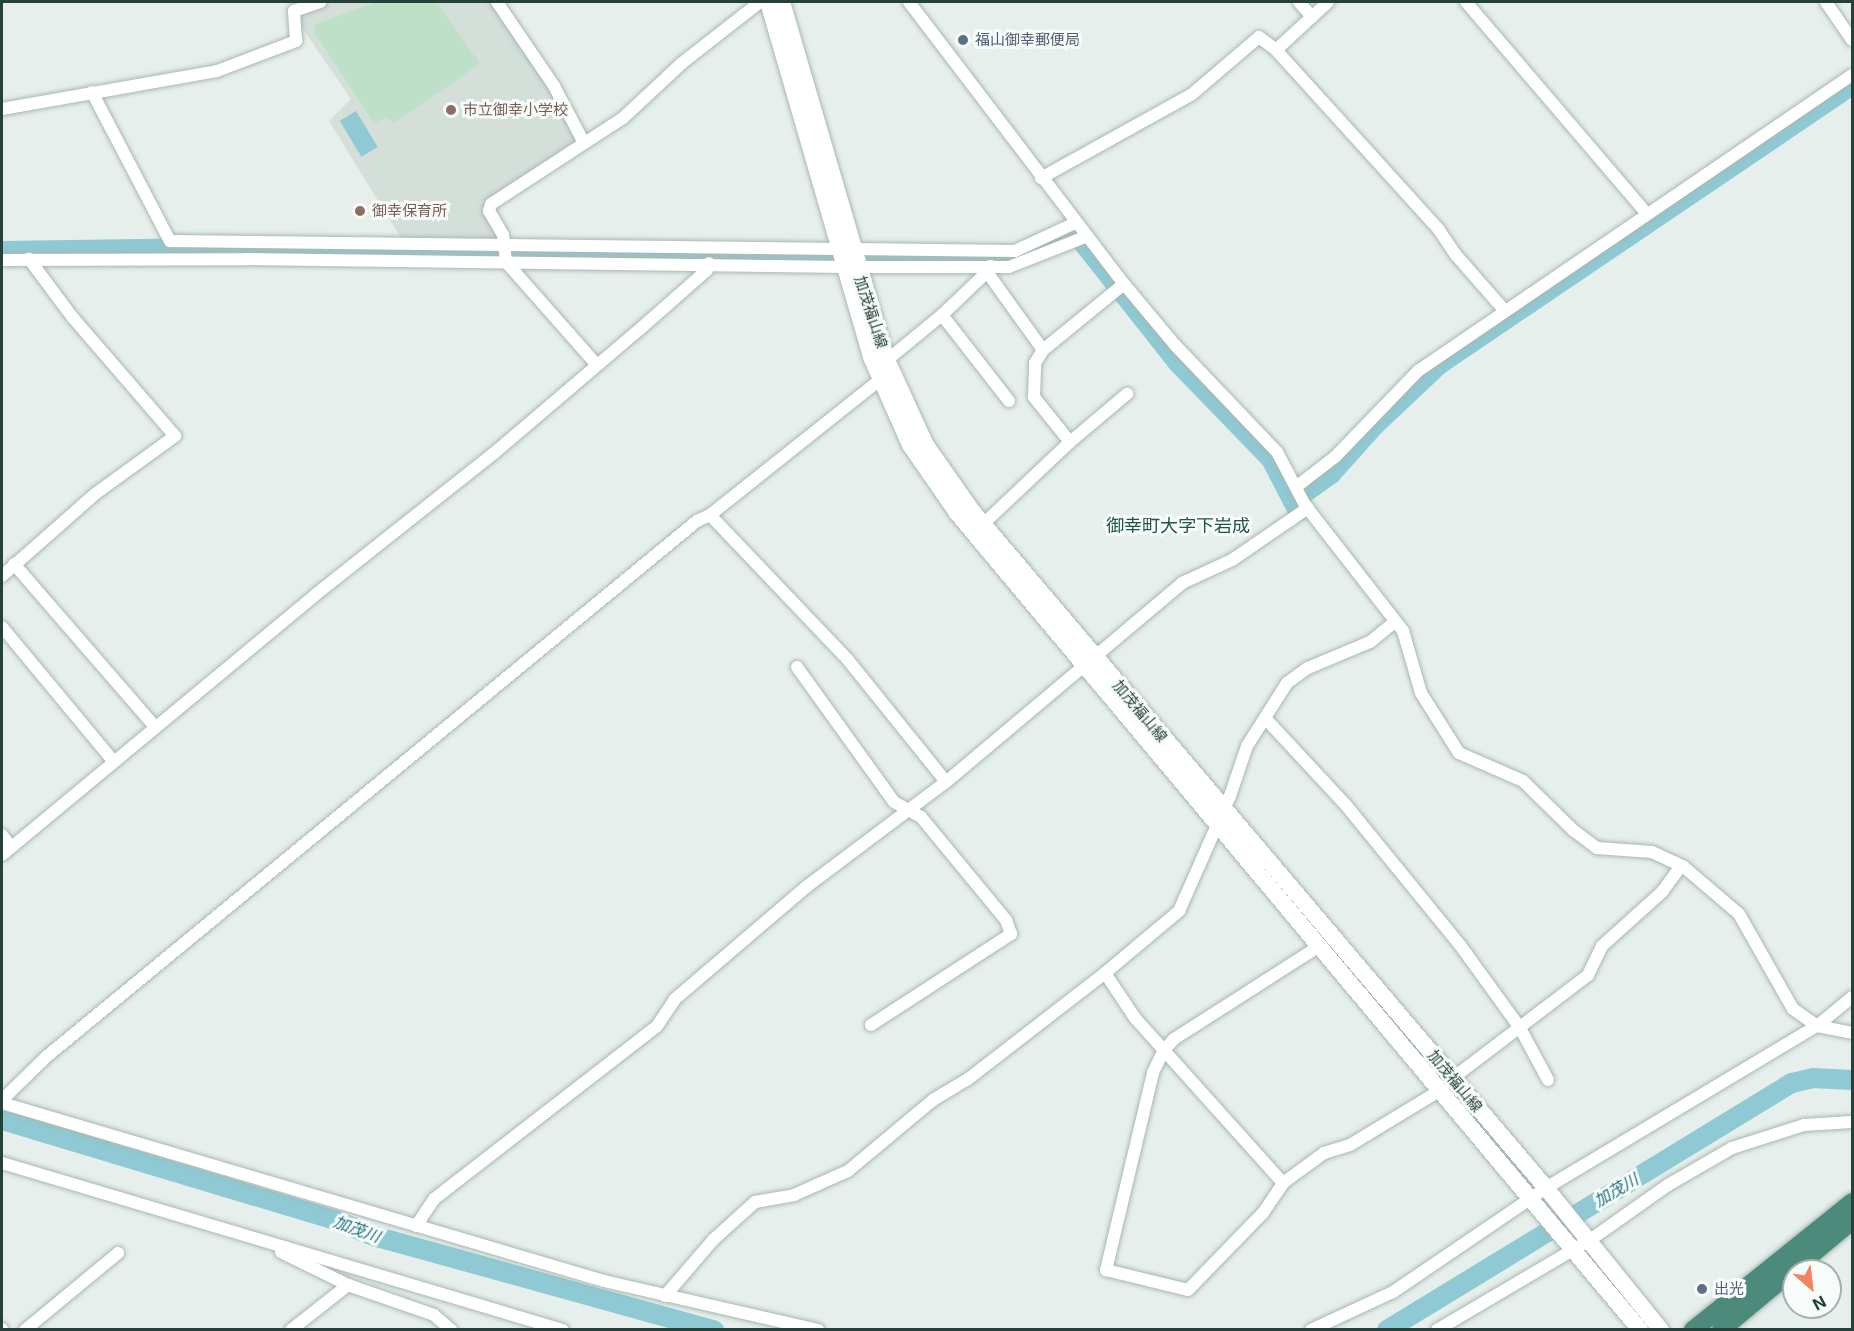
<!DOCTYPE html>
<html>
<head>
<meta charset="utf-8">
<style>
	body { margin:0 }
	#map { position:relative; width:1854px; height:1331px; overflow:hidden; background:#e6efeb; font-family:Inter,"Noto Sans JP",sans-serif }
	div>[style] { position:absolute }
	.built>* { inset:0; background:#d4dfda }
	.green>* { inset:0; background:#bfe0c8 }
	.water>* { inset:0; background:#8ec9d4; transform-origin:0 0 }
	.river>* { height:20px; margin:-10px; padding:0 10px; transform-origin:10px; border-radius:10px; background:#8ec9d4 }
	.roads { filter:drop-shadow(0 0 2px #a8b8b2) drop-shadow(0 0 2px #a8b8b2) }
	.minor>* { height:12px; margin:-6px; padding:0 6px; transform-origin:6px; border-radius:6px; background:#fff }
	.secondary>* { height:16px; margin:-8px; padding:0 8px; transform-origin:8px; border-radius:8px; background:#fff }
	.trunk>* { height:18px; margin:-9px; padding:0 9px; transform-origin:9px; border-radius:9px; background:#4c8a7c }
	.dots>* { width:16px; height:16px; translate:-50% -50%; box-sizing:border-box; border:3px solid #f7fbf9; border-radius:50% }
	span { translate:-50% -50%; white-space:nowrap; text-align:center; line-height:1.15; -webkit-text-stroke:6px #f7fbf9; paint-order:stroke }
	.service-label { font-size:15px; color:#4e5e75 }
	.left { translate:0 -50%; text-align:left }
	.education-label { font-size:15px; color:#785e54 }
	.street-label { font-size:15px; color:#24423a }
	.water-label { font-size:16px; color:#1c6f80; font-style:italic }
	.quarter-label { font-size:18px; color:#1f5548 }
	.frame { position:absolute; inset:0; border:3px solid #24423a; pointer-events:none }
	.north { position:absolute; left:1782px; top:1259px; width:60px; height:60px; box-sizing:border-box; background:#f7fbf9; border:2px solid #a3b1ad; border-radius:50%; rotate:152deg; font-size:16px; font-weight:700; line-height:24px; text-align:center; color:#24423a }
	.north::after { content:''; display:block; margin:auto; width:21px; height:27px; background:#f4845f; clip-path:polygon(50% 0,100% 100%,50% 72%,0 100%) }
</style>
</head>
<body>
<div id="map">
	<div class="built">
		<div style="clip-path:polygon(334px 2px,494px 2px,577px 134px,575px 142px,491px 198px,499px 239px,401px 238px,329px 121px,351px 99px,298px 22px,301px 12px)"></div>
	</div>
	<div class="green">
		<div style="clip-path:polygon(377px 2px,437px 2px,480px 64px,394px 123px,386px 118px,374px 123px,314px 32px,316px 24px)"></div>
	</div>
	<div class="water">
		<div style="left:356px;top:111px;width:42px;height:19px;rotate:59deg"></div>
	</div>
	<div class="river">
		<div style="left:2px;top:251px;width:207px;rotate:-0.8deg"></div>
		<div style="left:209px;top:248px;width:789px;rotate:0.94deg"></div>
		<div style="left:998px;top:261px;width:83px;rotate:-19.1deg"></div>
		<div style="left:1076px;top:234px;width:163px;rotate:51.7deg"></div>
		<div style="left:1177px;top:362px;width:135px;rotate:45.9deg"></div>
		<div style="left:1271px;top:459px;width:59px;rotate:62.6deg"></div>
		<div style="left:1293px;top:501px;width:47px;rotate:-35.4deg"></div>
		<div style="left:1331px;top:474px;width:66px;rotate:-48.1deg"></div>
		<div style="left:1375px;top:425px;width:89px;rotate:-43.2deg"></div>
		<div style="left:1440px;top:364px;width:498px;rotate:-34.1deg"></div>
		<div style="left:2px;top:1120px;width:348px;rotate:16.7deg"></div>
		<div style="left:335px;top:1220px;width:42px;rotate:22.3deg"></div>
		<div style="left:374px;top:1236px;width:353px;rotate:15.5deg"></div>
		<div style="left:1387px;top:1330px;width:474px;rotate:-31.4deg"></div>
		<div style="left:1792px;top:1083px;width:22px;rotate:-13deg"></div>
		<div style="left:1813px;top:1078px;width:39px;rotate:3deg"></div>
	</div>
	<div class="roads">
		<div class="minor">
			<div style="left:497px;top:2px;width:102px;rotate:55.8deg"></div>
			<div style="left:554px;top:86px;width:64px;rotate:62.2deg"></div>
			<div style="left:909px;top:2px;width:355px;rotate:52.7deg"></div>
			<div style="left:1124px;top:284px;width:80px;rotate:50.1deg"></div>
			<div style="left:1175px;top:345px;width:148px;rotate:46.4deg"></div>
			<div style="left:1277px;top:452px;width:60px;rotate:62.2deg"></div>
			<div style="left:1305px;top:505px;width:160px;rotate:52.1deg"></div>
			<div style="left:1403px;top:631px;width:65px;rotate:73.8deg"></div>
			<div style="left:1421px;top:693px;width:71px;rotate:57.7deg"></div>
			<div style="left:1459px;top:753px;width:70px;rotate:23.6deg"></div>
			<div style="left:1523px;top:781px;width:70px;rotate:44.4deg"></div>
			<div style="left:1573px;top:830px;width:30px;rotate:37deg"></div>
			<div style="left:1597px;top:848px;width:55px;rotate:4.2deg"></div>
			<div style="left:1652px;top:852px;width:35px;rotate:25deg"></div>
			<div style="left:1684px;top:867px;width:72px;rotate:40.5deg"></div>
			<div style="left:1739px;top:914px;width:109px;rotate:60.4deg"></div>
			<div style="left:1793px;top:1009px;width:29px;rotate:35deg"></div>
			<div style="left:1817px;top:1026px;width:36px;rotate:11deg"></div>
			<div style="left:1299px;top:2px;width:20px;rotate:49deg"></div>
			<div style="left:1466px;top:2px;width:279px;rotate:49.5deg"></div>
			<div style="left:1826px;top:2px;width:46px;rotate:55.6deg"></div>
			<div style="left:1276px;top:50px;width:243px;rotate:47.8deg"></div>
			<div style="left:1439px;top:230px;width:30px;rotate:56deg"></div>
			<div style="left:1456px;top:255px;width:74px;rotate:48.8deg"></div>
			<div style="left:92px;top:92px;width:168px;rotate:62.4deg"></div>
			<div style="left:170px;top:241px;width:670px;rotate:0.68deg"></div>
			<div style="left:2px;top:109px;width:218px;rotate:-10deg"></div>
			<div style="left:217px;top:71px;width:85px;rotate:-20.8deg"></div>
			<div style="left:296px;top:41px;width:30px;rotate:-94deg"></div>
			<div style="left:294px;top:11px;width:28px;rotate:-19deg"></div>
			<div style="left:1041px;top:178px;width:171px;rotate:-29deg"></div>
			<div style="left:1191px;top:95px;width:89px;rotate:-40.5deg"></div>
			<div style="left:1259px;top:37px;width:21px;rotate:37deg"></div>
			<div style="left:1276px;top:50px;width:71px;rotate:-42.7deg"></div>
			<div style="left:852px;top:249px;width:163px;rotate:0.7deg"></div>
			<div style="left:1015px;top:251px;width:66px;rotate:-25deg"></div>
			<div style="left:2px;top:260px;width:244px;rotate:-0.2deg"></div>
			<div style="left:246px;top:259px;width:599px;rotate:0.77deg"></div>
			<div style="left:991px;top:266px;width:7px;rotate:124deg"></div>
			<div style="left:987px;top:272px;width:96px;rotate:54.3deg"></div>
			<div style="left:857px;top:267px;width:152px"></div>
			<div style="left:1009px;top:267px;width:82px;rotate:-21.5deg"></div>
			<div style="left:987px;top:272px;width:62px;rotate:136.3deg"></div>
			<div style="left:942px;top:315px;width:109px;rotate:52.1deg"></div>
			<div style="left:596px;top:364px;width:136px;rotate:-131.4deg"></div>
			<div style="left:506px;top:262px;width:27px;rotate:-96deg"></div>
			<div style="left:503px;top:235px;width:28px;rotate:-120deg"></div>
			<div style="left:489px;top:211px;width:7px;rotate:-74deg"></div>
			<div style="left:491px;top:204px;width:158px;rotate:-33.1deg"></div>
			<div style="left:623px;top:118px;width:81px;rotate:-43deg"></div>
			<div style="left:682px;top:63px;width:99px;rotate:-38deg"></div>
			<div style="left:1070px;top:442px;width:75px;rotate:-40.1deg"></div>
			<div style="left:1296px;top:487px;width:49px;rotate:-37.6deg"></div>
			<div style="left:1335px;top:457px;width:120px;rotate:-46deg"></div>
			<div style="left:1418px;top:371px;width:525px;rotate:-34.3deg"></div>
			<div style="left:710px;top:515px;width:200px;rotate:46.4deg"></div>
			<div style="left:848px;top:660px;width:156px;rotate:51.2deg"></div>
			<div style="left:979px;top:528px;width:125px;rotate:-43.4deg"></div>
			<div style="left:1070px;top:442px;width:58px;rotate:-128.7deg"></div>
			<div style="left:1034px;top:397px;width:34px;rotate:-88deg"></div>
			<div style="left:1035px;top:363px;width:15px;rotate:-58deg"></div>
			<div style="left:1043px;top:350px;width:104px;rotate:-39.2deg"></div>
			<div style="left:14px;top:564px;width:216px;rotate:49.1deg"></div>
			<div style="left:2px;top:576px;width:124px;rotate:-41.4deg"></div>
			<div style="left:95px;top:494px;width:99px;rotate:-35.9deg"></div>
			<div style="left:175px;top:436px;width:156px;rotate:-130.8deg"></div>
			<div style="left:73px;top:318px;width:74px;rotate:-126.7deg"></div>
			<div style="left:2px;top:627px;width:175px;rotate:50.3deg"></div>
			<div style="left:797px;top:667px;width:166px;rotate:54.3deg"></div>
			<div style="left:894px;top:802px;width:31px;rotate:29deg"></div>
			<div style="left:921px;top:817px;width:134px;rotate:50.5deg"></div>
			<div style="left:1006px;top:920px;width:15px;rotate:70deg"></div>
			<div style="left:1011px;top:934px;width:167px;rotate:147deg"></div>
			<div style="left:1265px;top:718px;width:117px;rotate:47.1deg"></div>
			<div style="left:1345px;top:804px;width:182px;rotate:50.8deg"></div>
			<div style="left:1460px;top:945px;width:102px;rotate:54.1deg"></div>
			<div style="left:1520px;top:1028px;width:59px;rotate:61.7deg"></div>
			<div style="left:2px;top:835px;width:15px;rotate:53deg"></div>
			<div style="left:2px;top:855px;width:407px;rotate:-39.7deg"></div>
			<div style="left:315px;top:595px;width:227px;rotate:-38.4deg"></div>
			<div style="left:493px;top:454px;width:193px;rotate:-40.4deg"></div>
			<div style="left:640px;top:329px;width:89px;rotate:-41.4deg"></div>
			<div style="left:707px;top:270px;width:7px;rotate:-74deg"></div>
			<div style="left:1321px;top:945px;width:174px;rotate:147.4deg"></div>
			<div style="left:1174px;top:1039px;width:15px;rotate:132deg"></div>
			<div style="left:1164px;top:1050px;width:25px;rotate:116deg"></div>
			<div style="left:1153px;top:1073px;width:203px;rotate:103.4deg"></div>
			<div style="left:1106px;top:1270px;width:84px;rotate:13.7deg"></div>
			<div style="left:1188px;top:1290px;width:107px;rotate:-45.8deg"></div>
			<div style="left:1263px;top:1213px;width:36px;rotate:-56deg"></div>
			<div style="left:1283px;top:1183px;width:51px;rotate:-36.2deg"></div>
			<div style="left:1324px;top:1153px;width:27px;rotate:-17deg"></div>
			<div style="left:1350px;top:1145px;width:108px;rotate:-31.3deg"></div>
			<div style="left:1105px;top:973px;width:54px;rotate:56.3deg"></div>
			<div style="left:1135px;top:1018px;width:222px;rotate:48.1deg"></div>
			<div style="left:1453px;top:1078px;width:170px;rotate:-37.3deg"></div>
			<div style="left:1588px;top:975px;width:32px;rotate:-64deg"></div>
			<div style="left:1602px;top:946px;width:81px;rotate:-42deg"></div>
			<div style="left:1662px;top:892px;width:32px;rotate:-54deg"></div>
			<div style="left:2px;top:1100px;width:62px;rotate:-44.3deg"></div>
			<div style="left:46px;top:1057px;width:843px;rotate:-39.47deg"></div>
			<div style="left:697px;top:521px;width:14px;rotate:-25deg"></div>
			<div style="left:710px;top:515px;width:217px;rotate:-38.5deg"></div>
			<div style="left:880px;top:380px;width:21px;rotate:-71deg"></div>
			<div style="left:887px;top:360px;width:71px;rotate:-39.3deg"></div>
			<div style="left:2px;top:1103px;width:628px;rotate:16.47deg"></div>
			<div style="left:604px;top:1281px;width:220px;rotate:12.9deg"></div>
			<div style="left:2px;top:1163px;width:585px;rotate:16.58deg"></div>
			<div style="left:416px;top:1226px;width:32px;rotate:-56deg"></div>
			<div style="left:434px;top:1199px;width:282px;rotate:-37.8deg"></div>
			<div style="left:657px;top:1026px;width:32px;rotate:-56deg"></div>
			<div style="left:675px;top:999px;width:172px;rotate:-40.5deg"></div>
			<div style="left:806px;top:887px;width:175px;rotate:-36.9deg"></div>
			<div style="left:946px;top:782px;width:309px;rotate:-40.1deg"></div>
			<div style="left:1182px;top:583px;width:55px;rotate:-24.7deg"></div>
			<div style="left:1232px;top:560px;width:92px;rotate:-34.4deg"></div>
			<div style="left:281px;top:1252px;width:75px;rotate:26.2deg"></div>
			<div style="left:348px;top:1285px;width:91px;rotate:19.2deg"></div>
			<div style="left:434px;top:1315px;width:23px;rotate:41deg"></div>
			<div style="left:665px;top:1296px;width:74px;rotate:-49.4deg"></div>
			<div style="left:713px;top:1240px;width:57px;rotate:-42.1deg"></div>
			<div style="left:755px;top:1202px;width:40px;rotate:-10deg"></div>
			<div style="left:794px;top:1195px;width:59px;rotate:-24deg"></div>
			<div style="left:848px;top:1171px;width:111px;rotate:-39.9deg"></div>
			<div style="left:933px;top:1100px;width:41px;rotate:-31deg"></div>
			<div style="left:968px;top:1079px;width:173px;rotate:-37.7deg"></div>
			<div style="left:1105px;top:973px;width:97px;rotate:-40deg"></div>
			<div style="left:1179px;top:911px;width:126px;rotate:-66.1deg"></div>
			<div style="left:1230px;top:796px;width:53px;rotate:-71.2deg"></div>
			<div style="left:1247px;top:746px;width:75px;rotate:-57.6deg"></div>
			<div style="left:1287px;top:683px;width:26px;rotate:-36deg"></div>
			<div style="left:1308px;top:668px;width:67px;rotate:-22.8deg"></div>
			<div style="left:1370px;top:642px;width:32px;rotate:-39deg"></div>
			<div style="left:2px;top:1329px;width:1px;rotate:90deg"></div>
			<div style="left:25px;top:1330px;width:121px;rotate:-39.6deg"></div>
			<div style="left:291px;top:1330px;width:73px;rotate:-38.3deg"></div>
			<div style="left:1311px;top:1330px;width:90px;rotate:-24.9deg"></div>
			<div style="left:1393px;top:1292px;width:185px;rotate:-34.2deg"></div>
			<div style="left:1546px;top:1188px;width:316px;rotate:-30.9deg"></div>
			<div style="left:1817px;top:1026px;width:45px;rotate:-39.6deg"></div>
			<div style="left:1437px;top:1330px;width:178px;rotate:-30.5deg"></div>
			<div style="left:1590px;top:1240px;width:95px;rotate:-35.2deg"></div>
			<div style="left:1668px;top:1185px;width:74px;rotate:-30deg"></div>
			<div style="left:1732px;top:1148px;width:76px;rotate:-17.7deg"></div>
			<div style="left:1804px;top:1125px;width:48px;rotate:-3.6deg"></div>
		</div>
		<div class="secondary">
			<div style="left:768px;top:2px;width:370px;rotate:73.8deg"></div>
			<div style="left:871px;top:357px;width:96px;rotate:66.1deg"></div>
			<div style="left:910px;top:445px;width:83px;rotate:55.3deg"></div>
			<div style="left:957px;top:513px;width:1065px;rotate:50.1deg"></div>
			<div style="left:782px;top:2px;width:373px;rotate:73.7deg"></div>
			<div style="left:887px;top:360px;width:94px;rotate:65.4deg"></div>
			<div style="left:926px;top:445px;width:82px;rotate:55deg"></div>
			<div style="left:973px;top:512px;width:886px;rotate:49.71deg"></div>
			<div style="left:1546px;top:1188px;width:183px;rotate:51deg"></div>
		</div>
		<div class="trunk">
			<div style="left:1693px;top:1330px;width:204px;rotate:-38.8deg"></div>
			<div style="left:1721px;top:1330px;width:170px;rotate:-39.8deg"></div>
		</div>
	</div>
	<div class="dots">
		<div style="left:963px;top:40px;background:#5c6f8a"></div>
		<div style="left:451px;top:110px;background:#8d6e63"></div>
		<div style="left:360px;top:211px;background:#8d6e63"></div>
		<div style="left:1702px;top:1289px;background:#5c6f8a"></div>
	</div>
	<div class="service-label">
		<span class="left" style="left:975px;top:40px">福山御幸郵便局</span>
		<span class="left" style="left:1714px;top:1289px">出光</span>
	</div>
	<div class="education-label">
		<span class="left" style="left:463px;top:110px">市立御幸小学校</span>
		<span class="left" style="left:372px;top:211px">御幸保育所</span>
	</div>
	<div class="street-label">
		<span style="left:871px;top:312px;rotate:72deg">加茂福山線</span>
		<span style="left:1140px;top:711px;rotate:50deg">加茂福山線</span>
		<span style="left:1455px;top:1081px;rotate:50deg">加茂福山線</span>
	</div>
	<div class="water-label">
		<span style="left:1616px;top:1190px;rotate:-31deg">加茂川</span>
		<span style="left:357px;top:1229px;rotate:20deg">加茂川</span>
	</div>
	<div class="quarter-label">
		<span style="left:1178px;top:526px">御幸町大字下岩成</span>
	</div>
	<div class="frame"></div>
	<div class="north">N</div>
</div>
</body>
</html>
